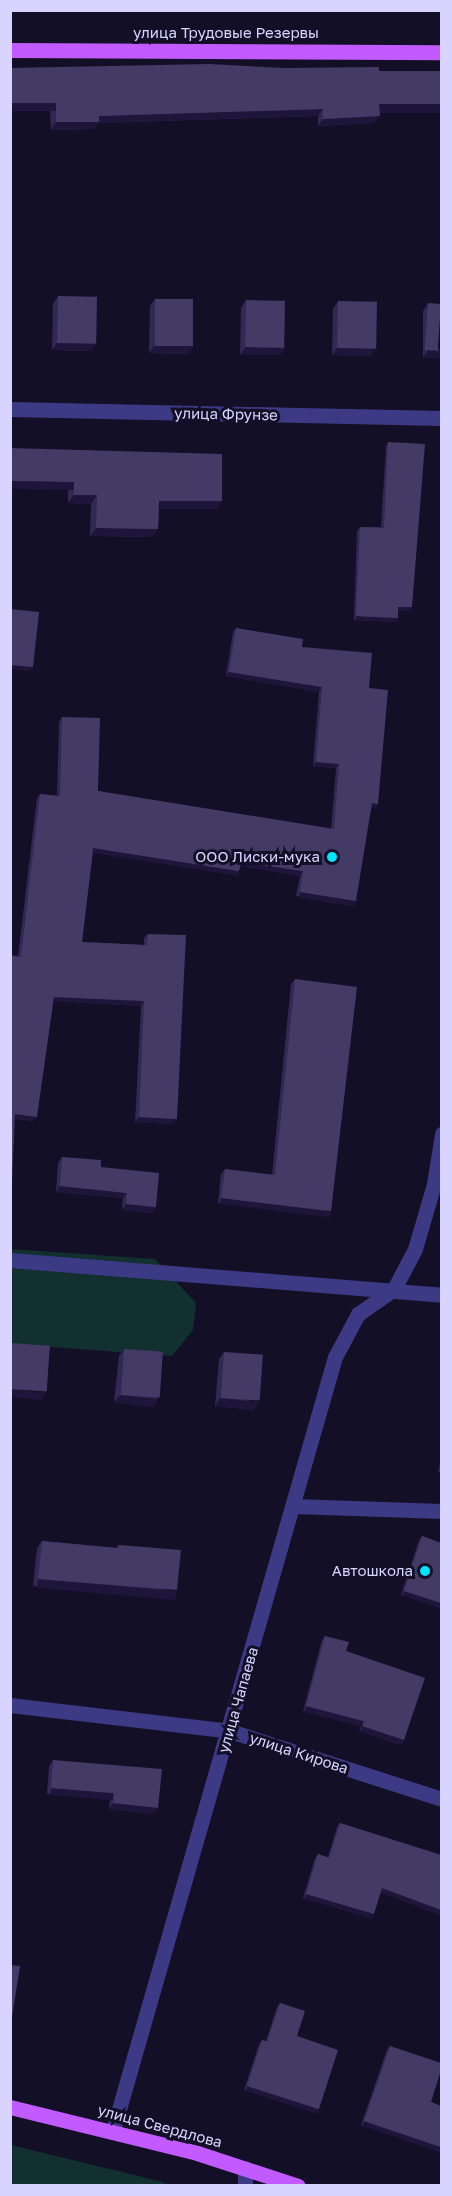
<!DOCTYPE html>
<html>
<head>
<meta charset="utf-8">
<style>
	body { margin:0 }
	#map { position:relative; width:452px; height:2196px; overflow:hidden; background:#130f26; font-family:"Golos Text",sans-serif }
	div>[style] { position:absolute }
	.green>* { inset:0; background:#12302f }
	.minor>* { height:15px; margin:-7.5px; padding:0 7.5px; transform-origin:7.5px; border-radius:7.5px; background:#3d3a85 }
	.major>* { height:15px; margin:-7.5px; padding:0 7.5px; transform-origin:7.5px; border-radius:7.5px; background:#c25bff }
	.wall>* { inset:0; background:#312854 }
	.shaded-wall>* { inset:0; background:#1d163a; transform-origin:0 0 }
	.building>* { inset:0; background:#433a66; transform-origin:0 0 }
	.dots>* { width:16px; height:16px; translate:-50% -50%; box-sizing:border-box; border:3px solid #130f26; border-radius:50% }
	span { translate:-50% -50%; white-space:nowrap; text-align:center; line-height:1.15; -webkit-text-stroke:6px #130f26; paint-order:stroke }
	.street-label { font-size:15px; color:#d9d4ff }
	.poi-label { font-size:15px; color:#d9d4ff }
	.right { translate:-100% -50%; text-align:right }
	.frame { position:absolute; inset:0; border:12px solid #d9d4ff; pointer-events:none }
</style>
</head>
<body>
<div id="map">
	<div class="green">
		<div style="clip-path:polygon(10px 1249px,155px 1259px,196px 1303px,193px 1330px,172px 1356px,11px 1344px)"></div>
		<div style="clip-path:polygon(11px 2145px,163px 2182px,166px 2185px,11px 2185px)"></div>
	</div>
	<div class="minor">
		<div style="left:10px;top:409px;width:432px;rotate:1.2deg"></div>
		<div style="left:10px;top:1260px;width:433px;rotate:4.6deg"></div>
		<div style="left:293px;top:1506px;width:149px;rotate:1.9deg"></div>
		<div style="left:10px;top:1705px;width:222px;rotate:6.7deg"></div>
		<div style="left:230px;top:1731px;width:223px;rotate:17.8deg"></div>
		<div style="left:113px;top:2130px;width:804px;rotate:-73.98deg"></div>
		<div style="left:335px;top:1357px;width:49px;rotate:-61.9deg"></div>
		<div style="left:358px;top:1314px;width:44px;rotate:-34.8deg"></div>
		<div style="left:394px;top:1289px;width:45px;rotate:-62.3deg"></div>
		<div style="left:415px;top:1249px;width:68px;rotate:-73.7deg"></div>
		<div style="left:434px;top:1184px;width:51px;rotate:-80.9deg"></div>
		<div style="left:245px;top:2168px;width:18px;rotate:90deg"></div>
	</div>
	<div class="major">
		<div style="left:10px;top:50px;width:432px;rotate:0.3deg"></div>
		<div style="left:10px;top:2107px;width:193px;rotate:13.8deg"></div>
		<div style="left:197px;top:2153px;width:106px;rotate:18.1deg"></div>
	</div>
	<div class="wall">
		<div style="clip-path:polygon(10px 68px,379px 111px,374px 123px,318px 126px,318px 116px,98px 123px,94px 129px,51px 130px,50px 111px,10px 111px)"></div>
		<div style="clip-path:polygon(58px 296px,96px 343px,91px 351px,52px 350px,53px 304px)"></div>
		<div style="clip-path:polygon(155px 299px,193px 346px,188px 354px,149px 353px,150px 306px)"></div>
		<div style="clip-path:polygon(246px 300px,285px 348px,280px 355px,240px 355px,241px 308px)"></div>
		<div style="clip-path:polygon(338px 301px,371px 356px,332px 355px,333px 309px)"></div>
		<div style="clip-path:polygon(428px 303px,441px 358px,423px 358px,423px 311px)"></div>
		<div style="clip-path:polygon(388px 442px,409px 611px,398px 611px,395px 622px,354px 620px,357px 531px,360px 527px,381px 527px,386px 446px)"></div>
		<div style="clip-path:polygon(10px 448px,217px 509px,159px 509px,158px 529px,152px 537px,90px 536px,91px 504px,68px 503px,68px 490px)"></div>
		<div style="clip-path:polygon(236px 628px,302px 647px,369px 688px,378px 804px,375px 808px,371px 808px,353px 905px,296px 896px,300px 876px,240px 866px,236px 875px,93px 852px,82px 942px,144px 945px,144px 938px,148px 934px,173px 1124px,135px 1122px,141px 1006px,53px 1001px,34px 1121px,15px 1119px,18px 956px,37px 798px,40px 794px,57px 796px,59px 722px,62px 717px,98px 791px,331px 829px,336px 768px,313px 766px,319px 692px,226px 676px,233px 632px)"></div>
		<div style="clip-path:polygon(295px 979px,327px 1216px,218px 1203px,221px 1174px,225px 1169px,272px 1175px,291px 984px)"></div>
		<div style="clip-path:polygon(62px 1157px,101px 1167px,156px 1207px,152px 1213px,122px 1210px,123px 1198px,56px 1192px,58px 1163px)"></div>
		<div style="clip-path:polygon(124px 1349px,158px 1399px,153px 1407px,114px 1402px,119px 1356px)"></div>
		<div style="clip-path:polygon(224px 1352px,254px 1410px,215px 1406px,219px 1359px)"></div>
		<div style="clip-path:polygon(441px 1457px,441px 1473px,438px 1472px)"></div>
		<div style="clip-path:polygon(422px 1536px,441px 1543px,441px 1608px,401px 1595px,419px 1540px)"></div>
		<div style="clip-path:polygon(42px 1541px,116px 1548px,119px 1545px,172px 1597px,33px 1586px,37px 1548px)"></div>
		<div style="clip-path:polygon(325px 1636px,346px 1651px,400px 1745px,359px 1731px,361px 1726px,303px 1711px,322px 1640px)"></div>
		<div style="clip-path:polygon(53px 1760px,153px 1814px,109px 1809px,110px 1799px,47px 1794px,49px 1766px)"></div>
		<div style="clip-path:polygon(340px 1823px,441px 1855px,441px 1915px,380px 1892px,371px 1918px,303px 1898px,315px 1858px,318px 1854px,328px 1857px,337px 1827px)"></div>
		<div style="clip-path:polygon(280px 2003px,297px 2036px,319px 2109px,316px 2113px,244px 2090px,259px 2044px,262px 2040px,266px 2041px,277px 2007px)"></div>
		<div style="clip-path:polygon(390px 2046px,431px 2102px,441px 2106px,441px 2152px,361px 2125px,387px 2050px)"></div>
	</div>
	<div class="shaded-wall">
		<div style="left:10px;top:103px;width:46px;height:8px"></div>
		<div style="left:379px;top:104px;width:62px;height:9px"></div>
		<div style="clip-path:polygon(323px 109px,318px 116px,98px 123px,94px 129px,51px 130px,56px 122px,99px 116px)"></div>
		<div style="clip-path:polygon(380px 116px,374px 123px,318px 126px,323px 119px)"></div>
		<div style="clip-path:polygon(57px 343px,96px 343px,91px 351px,52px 350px)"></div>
		<div style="clip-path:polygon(154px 346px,193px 346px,188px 354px,149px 353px)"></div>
		<div style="clip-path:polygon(246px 347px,285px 348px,280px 355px,240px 355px)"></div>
		<div style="clip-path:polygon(337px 348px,376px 348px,371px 356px,332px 355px)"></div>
		<div style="clip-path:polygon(428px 350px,441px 351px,441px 358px,423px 358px)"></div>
		<div style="left:10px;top:481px;width:64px;height:8px;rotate:1deg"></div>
		<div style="clip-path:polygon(74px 495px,97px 495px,91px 504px,68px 503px)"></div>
		<div style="clip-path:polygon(159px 501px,222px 501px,217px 509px,153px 509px)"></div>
		<div style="clip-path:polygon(96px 528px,158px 529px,152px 537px,90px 536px)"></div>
		<div style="clip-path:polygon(398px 607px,412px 607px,409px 611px,396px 611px)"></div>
		<div style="left:356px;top:616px;width:42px;height:4px;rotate:3deg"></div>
		<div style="clip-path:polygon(10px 665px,33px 667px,30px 671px,10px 669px)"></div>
		<div style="clip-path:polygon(229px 672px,322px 687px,319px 692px,226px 676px)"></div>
		<div style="clip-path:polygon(316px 762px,339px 764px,336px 768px,313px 766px)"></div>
		<div style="clip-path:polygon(372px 803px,378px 804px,375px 808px,369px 808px)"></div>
		<div style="left:93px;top:848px;width:148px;height:5px;rotate:9deg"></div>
		<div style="clip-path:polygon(241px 862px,303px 871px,300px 876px,238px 866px)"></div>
		<div style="left:300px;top:892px;width:57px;height:6px;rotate:9deg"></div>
		<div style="clip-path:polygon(54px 997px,144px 1001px,141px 1006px,51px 1001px)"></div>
		<div style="clip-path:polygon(15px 1114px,37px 1117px,34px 1121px,12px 1118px)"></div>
		<div style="clip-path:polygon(139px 1117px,177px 1119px,173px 1124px,135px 1122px)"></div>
		<div style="clip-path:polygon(60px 1186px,127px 1193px,123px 1198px,56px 1192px)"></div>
		<div style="left:221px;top:1198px;width:111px;height:6px;rotate:7deg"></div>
		<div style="clip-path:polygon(126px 1204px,156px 1207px,152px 1213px,122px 1210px)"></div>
		<div style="clip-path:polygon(10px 1389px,46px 1393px,41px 1400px,10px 1397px)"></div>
		<div style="clip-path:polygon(120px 1395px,158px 1399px,153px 1407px,114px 1402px)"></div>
		<div style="clip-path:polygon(220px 1398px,259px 1402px,254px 1410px,215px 1406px)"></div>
		<div style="left:38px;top:1579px;width:139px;height:9px;rotate:5deg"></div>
		<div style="left:404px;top:1591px;width:39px;height:5px;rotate:18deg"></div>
		<div style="left:306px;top:1706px;width:60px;height:6px;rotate:15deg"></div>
		<div style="left:362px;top:1726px;width:44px;height:6px;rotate:18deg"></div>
		<div style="left:51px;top:1788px;width:63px;height:7px;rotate:5deg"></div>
		<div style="clip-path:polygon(113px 1803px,158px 1808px,153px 1814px,109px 1809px)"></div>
		<div style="left:382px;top:1888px;width:63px;height:5px;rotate:20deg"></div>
		<div style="left:306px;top:1894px;width:71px;height:5px;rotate:16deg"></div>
		<div style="left:247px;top:2086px;width:76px;height:5px;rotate:18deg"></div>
		<div style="left:364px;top:2121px;width:81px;height:5px;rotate:19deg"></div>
	</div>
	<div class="building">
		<div style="clip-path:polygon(209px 64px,284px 68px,379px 67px,379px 71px,441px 71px,441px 104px,379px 104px,380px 116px,323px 119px,323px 109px,99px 116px,99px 122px,56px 122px,56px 103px,10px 103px,10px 68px)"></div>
		<div style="left:58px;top:296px;width:39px;height:47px;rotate:1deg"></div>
		<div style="left:155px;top:299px;width:38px;height:47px"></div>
		<div style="left:246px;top:300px;width:39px;height:47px;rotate:1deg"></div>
		<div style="left:338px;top:301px;width:39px;height:47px;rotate:1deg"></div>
		<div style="left:428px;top:303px;width:13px;height:47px;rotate:4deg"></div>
		<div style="clip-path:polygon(388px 442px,425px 444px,412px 607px,398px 607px,398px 618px,356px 616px,360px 527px,384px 528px)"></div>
		<div style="clip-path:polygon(10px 448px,222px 454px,222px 501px,159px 501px,158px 529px,96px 528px,97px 495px,74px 495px,74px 482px,10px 481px)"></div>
		<div style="clip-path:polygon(10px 609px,39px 612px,33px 667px,10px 665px)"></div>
		<div style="clip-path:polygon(236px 628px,303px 639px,302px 647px,372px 653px,369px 688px,388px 690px,378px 804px,372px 803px,356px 901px,300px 892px,303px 871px,241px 862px,239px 871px,93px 848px,82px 942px,147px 945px,148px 934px,186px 935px,177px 1119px,139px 1117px,144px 1001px,54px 997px,37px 1117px,15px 1114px,12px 1183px,10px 1183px,10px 955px,21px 957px,40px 794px,60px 796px,62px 717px,100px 718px,98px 791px,334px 829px,339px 764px,316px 762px,322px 687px,229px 672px)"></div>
		<div style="clip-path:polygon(295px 979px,357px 987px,331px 1211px,221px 1198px,225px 1169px,275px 1175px)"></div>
		<div style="clip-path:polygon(62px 1157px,101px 1160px,101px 1167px,159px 1173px,156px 1207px,126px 1204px,127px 1193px,60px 1186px)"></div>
		<div style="left:11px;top:1343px;width:39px;height:46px;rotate:4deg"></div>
		<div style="left:124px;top:1349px;width:39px;height:46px;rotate:4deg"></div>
		<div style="left:224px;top:1352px;width:39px;height:46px;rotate:4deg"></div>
		<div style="clip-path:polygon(422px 1536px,441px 1543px,441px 1603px,404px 1591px)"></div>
		<div style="clip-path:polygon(42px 1541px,118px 1548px,119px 1545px,181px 1550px,177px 1590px,38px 1579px)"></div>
		<div style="clip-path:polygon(325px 1636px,349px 1642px,346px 1651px,425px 1678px,404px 1740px,362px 1726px,364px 1721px,306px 1706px)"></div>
		<div style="clip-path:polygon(53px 1760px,162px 1769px,158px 1808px,113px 1803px,114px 1793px,51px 1788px)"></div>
		<div style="clip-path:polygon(340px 1823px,441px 1855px,441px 1910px,382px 1888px,374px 1914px,306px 1894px,318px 1854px,329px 1858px)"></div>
		<div style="clip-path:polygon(10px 1965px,20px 1966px,11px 2024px,10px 2024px)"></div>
		<div style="clip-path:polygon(280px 2003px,305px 2011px,297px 2036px,338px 2050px,319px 2109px,247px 2086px,262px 2040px,267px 2042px)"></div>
		<div style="clip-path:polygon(390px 2046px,441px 2063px,441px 2070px,431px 2102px,441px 2106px,441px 2147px,364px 2121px)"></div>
	</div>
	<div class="dots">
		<div style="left:332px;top:857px;background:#00e5ff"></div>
		<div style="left:425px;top:1571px;background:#00e5ff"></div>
	</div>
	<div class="street-label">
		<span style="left:226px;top:33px">улица Трудовые Резервы</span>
		<span style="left:226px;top:414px;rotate:1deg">улица Фрунзе</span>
		<span style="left:238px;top:1700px;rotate:-74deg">улица Чапаева</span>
		<span style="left:299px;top:1753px;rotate:18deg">улица Кирова</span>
		<span style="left:160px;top:2126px;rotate:15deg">улица Свердлова</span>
	</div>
	<div class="poi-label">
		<span class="right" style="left:320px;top:857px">ООО Лиски-мука</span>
		<span class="right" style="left:413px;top:1571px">Автошкола</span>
	</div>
	<div class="frame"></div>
</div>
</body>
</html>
